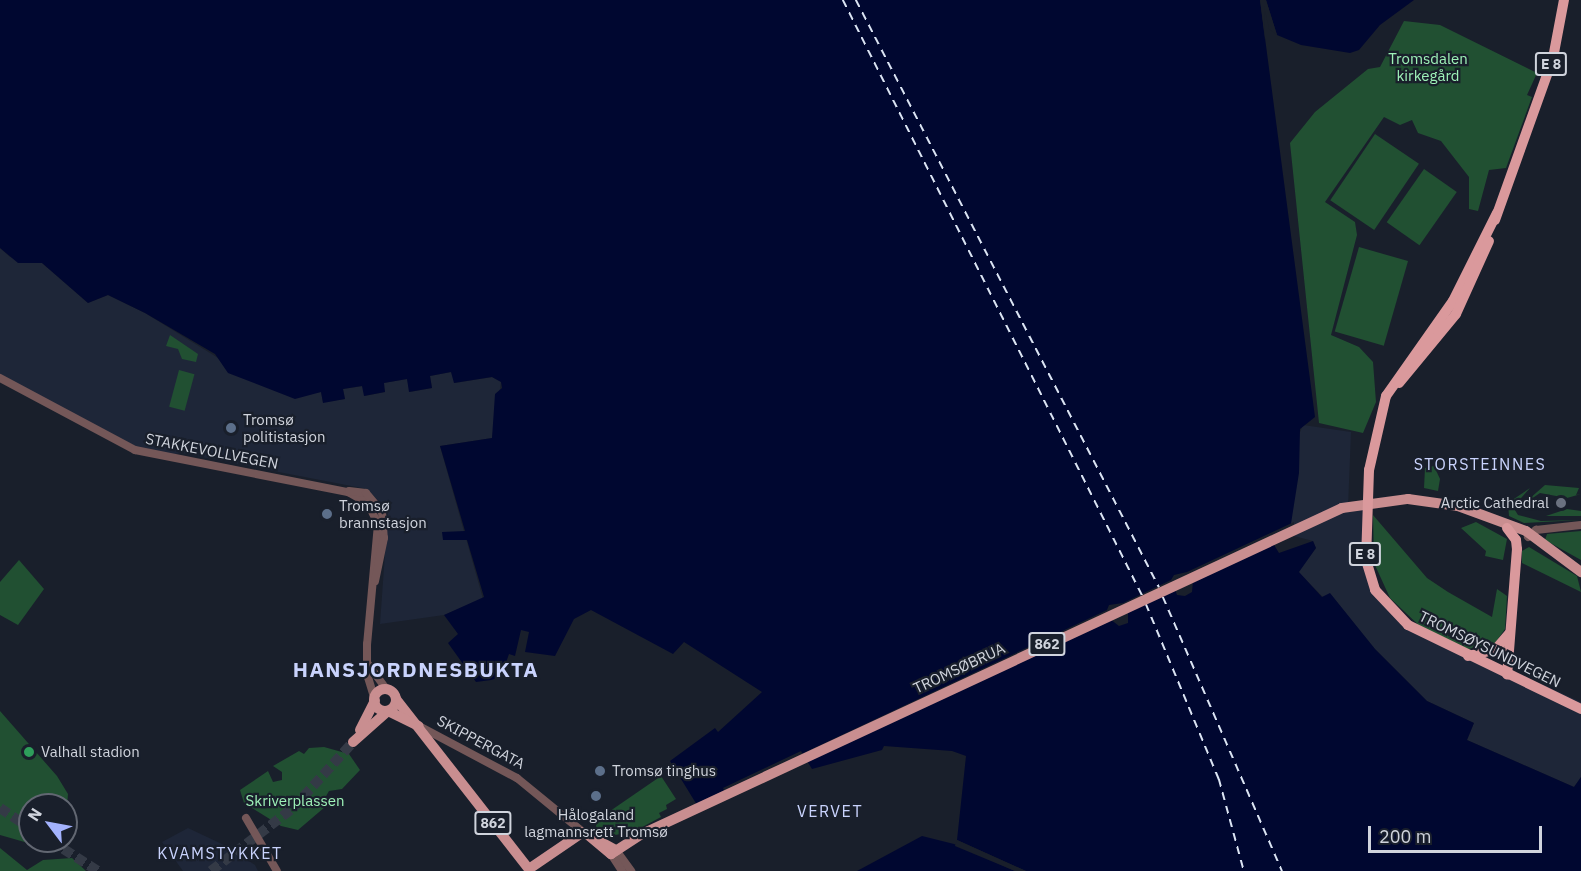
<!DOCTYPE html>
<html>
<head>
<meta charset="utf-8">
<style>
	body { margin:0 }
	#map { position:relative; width:1581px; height:871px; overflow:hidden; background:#191f2b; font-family:"IBM Plex Sans",sans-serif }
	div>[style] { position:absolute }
	.built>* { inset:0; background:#1e2638 }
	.green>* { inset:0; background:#215032; transform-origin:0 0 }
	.water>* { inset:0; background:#000730 }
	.pier>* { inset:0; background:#191f2b }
	.ferry>* { height:1.5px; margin-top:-0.75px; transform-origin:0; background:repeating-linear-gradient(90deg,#dbe4f3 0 8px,transparent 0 14px) }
	.primary-tunnel>* { height:10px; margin-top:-5px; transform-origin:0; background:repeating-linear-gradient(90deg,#343a46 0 10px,transparent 0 15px) }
	.tertiary>* { height:8px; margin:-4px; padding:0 4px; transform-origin:4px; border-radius:4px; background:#745758 }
	.primary>* { height:10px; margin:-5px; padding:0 5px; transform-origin:5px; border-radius:5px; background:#c98e90 }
	.primary>.ring { margin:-5px; padding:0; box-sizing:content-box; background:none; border:10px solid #c98e90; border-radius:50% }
	.trunk>* { height:10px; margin:-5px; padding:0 5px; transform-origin:5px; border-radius:5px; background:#da999c }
	.dots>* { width:16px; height:16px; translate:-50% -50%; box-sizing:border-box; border:3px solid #191f2b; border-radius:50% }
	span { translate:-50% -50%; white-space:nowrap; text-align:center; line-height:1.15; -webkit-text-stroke:4.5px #191f2b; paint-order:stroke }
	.shield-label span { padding:2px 4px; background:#191f2b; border:2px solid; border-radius:4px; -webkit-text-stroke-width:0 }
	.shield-label { font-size:14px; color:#d0d4dd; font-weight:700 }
	.park-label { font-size:15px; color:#9ef2b8 }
	.poi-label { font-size:15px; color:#d0d4dd }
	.left { translate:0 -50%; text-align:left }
	.right { translate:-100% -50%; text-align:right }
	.street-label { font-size:15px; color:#d0d4dd }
	.neighbourhood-label { font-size:16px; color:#c9d3fd; letter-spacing:1.5px }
	.district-label { font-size:21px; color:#c9d3fd; font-weight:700; letter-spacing:1.5px }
	.north { position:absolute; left:18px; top:793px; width:60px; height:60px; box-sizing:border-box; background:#191f2b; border:2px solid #626772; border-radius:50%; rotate:302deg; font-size:16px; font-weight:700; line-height:24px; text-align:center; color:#d0d4dd }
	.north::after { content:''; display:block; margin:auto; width:21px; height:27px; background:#a3b2fd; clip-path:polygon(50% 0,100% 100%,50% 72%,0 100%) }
	.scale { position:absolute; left:1368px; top:826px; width:174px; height:27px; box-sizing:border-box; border:3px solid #d0d4dd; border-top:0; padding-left:8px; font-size:18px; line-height:21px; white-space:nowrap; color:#d0d4dd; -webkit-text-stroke:4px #191f2b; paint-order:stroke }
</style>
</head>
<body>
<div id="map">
	<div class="built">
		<div style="clip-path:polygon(0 248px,10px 257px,42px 263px,88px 303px,108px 295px,145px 313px,223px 361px,299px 395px,321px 392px,323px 402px,345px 399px,343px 389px,363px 386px,365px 396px,385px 392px,383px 383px,407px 379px,410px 392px,432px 388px,430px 376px,451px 372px,455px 383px,492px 377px,501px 382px,492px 438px,440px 446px,483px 599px,444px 615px,380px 624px,388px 511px,367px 489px,181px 453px,162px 456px,137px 447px,0 377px)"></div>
		<div style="clip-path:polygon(1303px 425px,1351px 432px,1348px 508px,1367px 502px,1361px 557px,1379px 600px,1425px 631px,1581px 702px,1581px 777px,1574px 787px,1467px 740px,1474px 723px,1427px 701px,1375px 649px,1330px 594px,1323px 597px,1298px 572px,1316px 548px,1313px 541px,1290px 535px,1290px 530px,1298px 437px)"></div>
		<div style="clip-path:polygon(188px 828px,224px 845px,255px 865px,258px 871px,183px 871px,162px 842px)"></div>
	</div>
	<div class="green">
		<div style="clip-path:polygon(1404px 21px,1440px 25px,1537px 73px,1527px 95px,1532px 97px,1506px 168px,1489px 170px,1478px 211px,1469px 209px,1469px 177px,1441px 141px,1418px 133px,1412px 120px,1400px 125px,1384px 117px,1325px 202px,1355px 222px,1357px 235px,1331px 335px,1359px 347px,1373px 362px,1376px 402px,1363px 433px,1319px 423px,1290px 143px,1315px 112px,1368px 69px,1380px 67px)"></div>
		<div style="left:1375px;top:134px;width:53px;height:80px;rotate:34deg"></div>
		<div style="left:1424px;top:169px;width:40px;height:65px;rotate:35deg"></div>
		<div style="left:1359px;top:247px;width:51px;height:88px;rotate:16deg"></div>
		<div style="clip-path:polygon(170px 335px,198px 354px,196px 362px,182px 359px,178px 349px,166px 346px)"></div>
		<div style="left:179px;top:370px;width:16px;height:38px;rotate:15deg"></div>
		<div style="clip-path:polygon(1434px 466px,1440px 479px,1438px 491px,1424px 488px,1425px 468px)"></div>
		<div style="clip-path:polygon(1545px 485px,1579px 488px,1576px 495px,1581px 494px,1567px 498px,1540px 493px,1521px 506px)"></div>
		<div style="clip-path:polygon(1530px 488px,1513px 507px,1518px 515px,1541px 521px,1581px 520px,1524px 523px,1509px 516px,1508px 503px)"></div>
		<div style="clip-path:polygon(1567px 509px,1581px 511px,1581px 516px,1546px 516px)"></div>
		<div style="clip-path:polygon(1373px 515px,1427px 578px,1448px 592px,1492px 617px,1497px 589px,1507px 596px,1505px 629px,1495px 643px,1468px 649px,1425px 631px,1390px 598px,1374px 563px)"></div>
		<div style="clip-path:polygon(1476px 522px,1507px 539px,1503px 560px,1485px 556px,1486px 551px,1461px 528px)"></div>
		<div style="clip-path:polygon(1581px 531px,1581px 560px,1545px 540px,1547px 534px)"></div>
		<div style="clip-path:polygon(1529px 547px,1577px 576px,1581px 592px,1522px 563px,1522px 551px)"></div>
		<div style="clip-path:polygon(19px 560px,44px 589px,18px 625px,0 615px,0 582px)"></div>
		<div style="clip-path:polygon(0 711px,57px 776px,68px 794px,66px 820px,66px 805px,30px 805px,30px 841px,44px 841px,28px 843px,0 835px)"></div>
		<div style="clip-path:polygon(324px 747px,349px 754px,360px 770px,342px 789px,329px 791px,325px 798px,332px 801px,298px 830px,281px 826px,244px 803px,240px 790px,268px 771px,273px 782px,282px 780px,282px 772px,273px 766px,299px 751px,304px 754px,309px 748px)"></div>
		<div style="clip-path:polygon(661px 776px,676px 799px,666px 805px,667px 809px,659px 813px,661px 817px,633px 832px,609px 836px,595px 832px,597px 820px)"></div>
		<div style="clip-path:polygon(0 848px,27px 870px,43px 860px,72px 858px,86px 871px,0 871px)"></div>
	</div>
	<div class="water">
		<div style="clip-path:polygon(0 0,1260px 0,1315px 417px,1300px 429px,1299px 473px,1290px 530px,1271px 540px,1279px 553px,1313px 541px,1316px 548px,1299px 572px,1322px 597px,1330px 593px,1375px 649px,1427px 701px,1474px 723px,1467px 740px,1574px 787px,1581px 777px,1581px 871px,1026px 871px,957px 840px,966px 756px,952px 751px,884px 746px,882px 750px,812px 769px,801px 751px,723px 788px,728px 798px,697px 805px,670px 761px,715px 728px,718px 732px,762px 692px,684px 642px,673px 654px,591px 610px,574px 619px,555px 656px,525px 652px,529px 632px,521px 630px,515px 656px,509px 654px,501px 677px,491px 680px,476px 682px,448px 643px,458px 634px,444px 615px,484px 597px,467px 540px,443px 540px,442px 532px,465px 531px,440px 446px,492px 438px,495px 394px,502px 388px,501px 382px,492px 377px,454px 383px,451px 372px,430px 376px,432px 388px,409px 392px,407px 379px,384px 383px,385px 392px,364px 396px,362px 386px,343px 389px,345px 399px,323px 403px,321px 392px,295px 399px,228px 373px,215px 354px,145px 313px,108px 295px,88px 303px,42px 263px,18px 263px,0 248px)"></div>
		<div style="clip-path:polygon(1266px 0,1414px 0,1380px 25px,1359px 50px,1350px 53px,1301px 45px,1277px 35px)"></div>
		<div style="clip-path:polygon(922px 836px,954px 844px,1015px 871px,857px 871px)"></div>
	</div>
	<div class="pier">
		<div style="clip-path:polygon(1260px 0,1266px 0,1277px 35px,1269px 29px,1264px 6px,1265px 40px)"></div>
		<div style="clip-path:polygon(1294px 522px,1293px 531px,1193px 581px,1192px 592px,1185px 596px,1177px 595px,1175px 589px,1128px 611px,1128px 623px,1119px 626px,1110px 619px,693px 805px,1107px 610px,1109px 605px,1123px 603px,1171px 580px,1174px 575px,1187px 572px)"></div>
		<div style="clip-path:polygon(957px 840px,1026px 871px,1015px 871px,955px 846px)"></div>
	</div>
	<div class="ferry">
		<div style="left:843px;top:0;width:668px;rotate:63.32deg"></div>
		<div style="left:856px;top:0;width:661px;rotate:62.7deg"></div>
		<div style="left:1163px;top:597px;width:299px;rotate:66.5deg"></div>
		<div style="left:1146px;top:604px;width:190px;rotate:67.4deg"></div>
		<div style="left:1219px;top:779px;width:95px;rotate:74.8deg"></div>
	</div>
	<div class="primary-tunnel">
		<div style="left:0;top:808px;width:36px;rotate:34deg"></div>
		<div style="left:51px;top:841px;width:56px;rotate:32.6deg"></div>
		<div style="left:211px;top:871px;width:103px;rotate:-37.5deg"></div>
		<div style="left:293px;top:808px;width:89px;rotate:-47.7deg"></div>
	</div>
	<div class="tertiary">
		<div style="left:0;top:378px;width:153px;rotate:28.1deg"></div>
		<div style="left:135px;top:450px;width:217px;rotate:11.2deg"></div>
		<div style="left:348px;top:492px;width:23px;rotate:29deg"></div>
		<div style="left:368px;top:503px;width:23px;rotate:65deg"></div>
		<div style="left:378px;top:524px;width:121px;rotate:95.2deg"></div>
		<div style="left:367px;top:644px;width:30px;rotate:90deg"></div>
		<div style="left:367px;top:674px;width:28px;rotate:73deg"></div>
		<div style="left:349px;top:491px;width:17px;rotate:7deg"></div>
		<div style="left:366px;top:493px;width:25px;rotate:50deg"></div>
		<div style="left:382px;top:512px;width:26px;rotate:86deg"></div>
		<div style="left:384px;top:538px;width:44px;rotate:101.8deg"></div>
		<div style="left:1528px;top:537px;width:11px;rotate:-41deg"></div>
		<div style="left:1536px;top:530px;width:45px;rotate:-6.3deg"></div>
		<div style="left:368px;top:664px;width:32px;rotate:54deg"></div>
		<div style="left:419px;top:726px;width:111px;rotate:28deg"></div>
		<div style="left:517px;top:778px;width:85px;rotate:39.3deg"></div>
		<div style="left:246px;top:818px;width:61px;rotate:59.7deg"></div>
		<div style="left:616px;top:850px;width:26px;rotate:54deg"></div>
		<div style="left:611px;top:854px;width:20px;rotate:57deg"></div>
	</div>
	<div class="primary">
		<div class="ring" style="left:374px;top:689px;width:12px;height:12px"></div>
		<div style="left:396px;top:699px;width:216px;rotate:52deg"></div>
		<div style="left:529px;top:869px;width:65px;rotate:-34.4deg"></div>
		<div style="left:583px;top:832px;width:38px;rotate:29deg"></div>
		<div style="left:360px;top:730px;width:33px;rotate:-63deg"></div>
		<div style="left:353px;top:742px;width:47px;rotate:-41.5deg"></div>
		<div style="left:388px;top:711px;width:34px;rotate:26deg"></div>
		<div style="left:588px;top:835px;width:30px;rotate:40deg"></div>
		<div style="left:611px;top:854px;width:37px;rotate:-33deg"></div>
		<div style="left:642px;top:834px;width:772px;rotate:-24.97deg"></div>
		<div style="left:1342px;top:508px;width:67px;rotate:-7.8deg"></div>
		<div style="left:1408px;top:499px;width:50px;rotate:8deg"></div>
		<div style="left:1458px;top:506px;width:72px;rotate:20.2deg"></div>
		<div style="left:1526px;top:531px;width:69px;rotate:36.7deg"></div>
	</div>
	<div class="trunk">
		<div style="left:1497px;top:213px;width:98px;rotate:116.6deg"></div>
		<div style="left:1453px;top:301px;width:116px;rotate:125.2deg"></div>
		<div style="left:1386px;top:396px;width:76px;rotate:102.9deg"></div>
		<div style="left:1369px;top:470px;width:90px;rotate:91.9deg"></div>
		<div style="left:1366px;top:560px;width:31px;rotate:73deg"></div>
		<div style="left:1375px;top:590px;width:48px;rotate:46.7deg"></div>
		<div style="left:1408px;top:625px;width:192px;rotate:25.9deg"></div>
		<div style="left:1495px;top:220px;width:172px;rotate:-70.3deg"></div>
		<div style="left:1553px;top:58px;width:59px;rotate:-79.3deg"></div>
		<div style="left:1399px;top:383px;width:89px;rotate:-50.4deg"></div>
		<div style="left:1456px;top:314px;width:80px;rotate:-65.7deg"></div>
		<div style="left:1507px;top:528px;width:15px;rotate:53deg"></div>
		<div style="left:1516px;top:540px;width:9px;rotate:84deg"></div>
		<div style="left:1517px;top:549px;width:126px;rotate:94.5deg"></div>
		<div style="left:1468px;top:656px;width:28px;rotate:-13deg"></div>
		<div style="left:1495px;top:650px;width:23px;rotate:-49deg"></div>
	</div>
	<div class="dots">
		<div style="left:231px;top:428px;background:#5c6f8a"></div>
		<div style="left:1561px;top:503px;background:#6b7280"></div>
		<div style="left:327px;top:514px;background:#5c6f8a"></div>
		<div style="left:29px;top:752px;background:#2e9e5b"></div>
		<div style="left:600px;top:771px;background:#5c6f8a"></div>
		<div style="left:596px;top:796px;background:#5c6f8a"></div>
	</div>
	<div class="shield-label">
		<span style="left:1551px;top:64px">E 8</span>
		<span style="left:1365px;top:554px">E 8</span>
		<span style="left:1047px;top:644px">862</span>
		<span style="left:493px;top:823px">862</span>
	</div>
	<div class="park-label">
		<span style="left:1428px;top:67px">Tromsdalen<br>kirkegård</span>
		<span style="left:295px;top:801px">Skriverplassen</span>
	</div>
	<div class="poi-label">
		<span class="left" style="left:243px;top:428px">Tromsø<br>politistasjon</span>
		<span class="right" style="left:1549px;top:503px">Arctic Cathedral</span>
		<span class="left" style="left:339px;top:514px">Tromsø<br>brannstasjon</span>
		<span class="left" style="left:41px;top:752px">Valhall stadion</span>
		<span class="left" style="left:612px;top:771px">Tromsø tinghus</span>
		<span style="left:596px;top:823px">Hålogaland<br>lagmannsrett Tromsø</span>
	</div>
	<div class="street-label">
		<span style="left:212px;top:451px;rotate:11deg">STAKKEVOLLVEGEN</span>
		<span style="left:1490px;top:649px;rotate:26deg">TROMSØYSUNDVEGEN</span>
		<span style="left:959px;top:668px;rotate:-25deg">TROMSØBRUA</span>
		<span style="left:481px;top:742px;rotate:28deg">SKIPPERGATA</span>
	</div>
	<div class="neighbourhood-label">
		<span style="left:1480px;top:464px">STORSTEINNES</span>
		<span style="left:830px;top:811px">VERVET</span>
		<span style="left:220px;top:853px">KVAMSTYKKET</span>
	</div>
	<div class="district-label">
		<span style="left:416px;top:669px">HANSJORDNESBUKTA</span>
	</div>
	<div class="north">N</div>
	<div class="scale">200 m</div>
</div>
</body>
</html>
